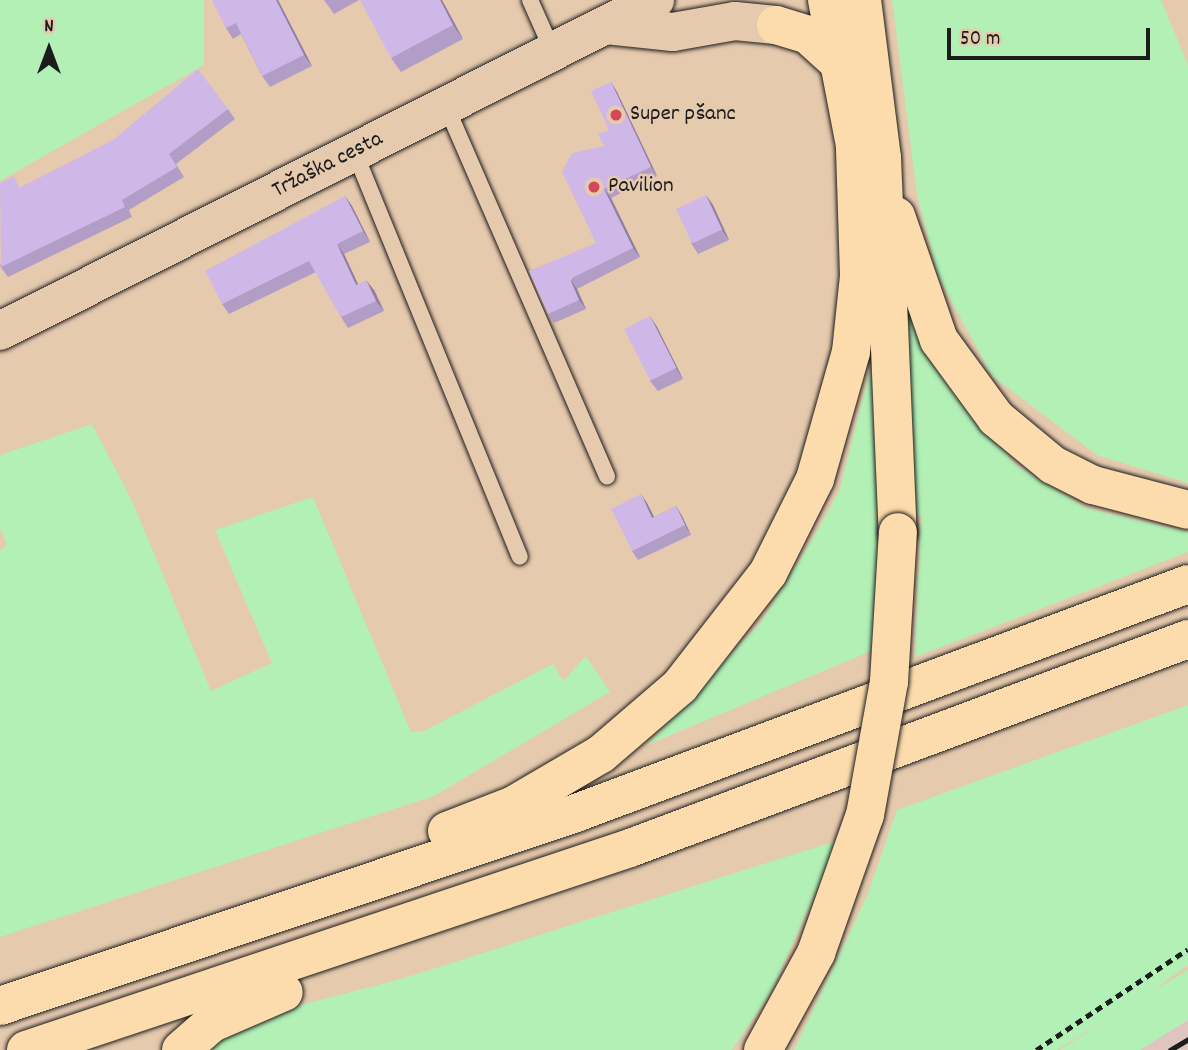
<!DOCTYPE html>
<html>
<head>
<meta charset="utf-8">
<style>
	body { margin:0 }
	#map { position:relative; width:1188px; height:1050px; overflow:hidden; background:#e6caae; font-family:Dekko,sans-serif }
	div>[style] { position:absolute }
	.built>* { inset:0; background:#dfc4bf }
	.green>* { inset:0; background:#b2f0b6 }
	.path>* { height:4.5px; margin-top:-2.25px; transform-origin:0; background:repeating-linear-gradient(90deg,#1c1c1c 0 7px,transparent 0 12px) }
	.roads { filter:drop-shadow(0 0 2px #1c1c1c) drop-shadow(0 0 2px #1c1c1c) }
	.lane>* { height:16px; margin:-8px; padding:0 8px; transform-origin:8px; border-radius:8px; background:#e6caae }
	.secondary>* { height:38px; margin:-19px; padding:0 19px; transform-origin:19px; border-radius:19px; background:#e6caae }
	.highway>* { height:38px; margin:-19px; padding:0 19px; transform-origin:19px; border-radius:19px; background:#fcdcac }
	.rail>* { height:5px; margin:-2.5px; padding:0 2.5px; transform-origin:2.5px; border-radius:2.5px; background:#1c1c1c }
	.bridges { filter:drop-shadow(0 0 2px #1c1c1c) drop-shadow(0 0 2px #1c1c1c) }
	.highway-bridge>* { height:38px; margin:-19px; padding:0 19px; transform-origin:19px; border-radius:19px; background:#fcdcac }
	.wall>* { inset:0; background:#b29dc7 }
	.shaded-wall>* { inset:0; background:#9180a2 }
	.building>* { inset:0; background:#cfb7e7; transform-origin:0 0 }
	.dots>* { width:19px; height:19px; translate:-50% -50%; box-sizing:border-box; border:4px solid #e6caae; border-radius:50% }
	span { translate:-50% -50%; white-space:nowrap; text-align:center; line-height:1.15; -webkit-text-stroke:5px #e6caae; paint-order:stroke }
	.poi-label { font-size:23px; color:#1c1c1c }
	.left { translate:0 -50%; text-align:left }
	.street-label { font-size:23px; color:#1c1c1c }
	.north { position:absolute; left:14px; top:14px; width:70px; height:70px; -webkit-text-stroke:5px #e6caae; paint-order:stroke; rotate:0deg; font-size:19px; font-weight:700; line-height:28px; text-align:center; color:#1c1c1c }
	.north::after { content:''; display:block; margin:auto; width:24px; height:32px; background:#1c1c1c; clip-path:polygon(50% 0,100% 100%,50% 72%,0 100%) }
	.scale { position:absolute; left:947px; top:28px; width:203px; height:32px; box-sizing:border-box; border:4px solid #1c1c1c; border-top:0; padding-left:9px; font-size:21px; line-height:24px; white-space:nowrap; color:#1c1c1c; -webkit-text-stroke:5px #e6caae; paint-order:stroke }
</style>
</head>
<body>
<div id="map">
	<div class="built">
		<div style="clip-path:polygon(1188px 1020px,1188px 1050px,1140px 1050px)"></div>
	</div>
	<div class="green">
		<div style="clip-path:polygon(0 0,204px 0,204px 65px,0 181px)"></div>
		<div style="clip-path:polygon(892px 0,1161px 0,1188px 65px,1188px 483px,1097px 455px,992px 376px,938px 276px,917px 195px)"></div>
		<div style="clip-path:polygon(907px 317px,913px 318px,969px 409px,1016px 465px,1086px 508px,1188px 532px,1188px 552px,915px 657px,921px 516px,915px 515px)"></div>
		<div style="clip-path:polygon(873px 359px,884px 427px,876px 649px,647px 745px,761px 622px,806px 550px,839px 491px)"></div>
		<div style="clip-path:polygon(92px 424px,133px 503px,211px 691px,272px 663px,215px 530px,313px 497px,411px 732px,424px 731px,553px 664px,563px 681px,586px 656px,610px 692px,434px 796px,0 937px,0 551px,7px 544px,0 529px,0 455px)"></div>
		<div style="clip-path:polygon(1188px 705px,1188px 965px,1151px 992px,1188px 970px,1188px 1020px,1140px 1050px,1060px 1050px,1106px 1020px,1057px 1050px,794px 1050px,867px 896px,897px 810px)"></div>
		<div style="clip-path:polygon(839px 840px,771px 992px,732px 1050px,208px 1050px,246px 1019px,401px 979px)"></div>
	</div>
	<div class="path">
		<div style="left:1036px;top:1050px;width:182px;rotate:-33.6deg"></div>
	</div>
	<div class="roads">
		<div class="lane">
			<div style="left:530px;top:0;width:57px;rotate:66.1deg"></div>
			<div style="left:446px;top:106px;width:404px;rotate:66.5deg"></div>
			<div style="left:355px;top:153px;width:436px;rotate:67.8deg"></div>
		</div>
		<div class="secondary">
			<div style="left:606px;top:25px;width:67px;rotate:6deg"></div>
			<div style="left:673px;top:32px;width:63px;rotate:-10.1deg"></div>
			<div style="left:735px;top:21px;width:41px;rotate:5.6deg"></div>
			<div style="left:0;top:331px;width:734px;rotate:-26.81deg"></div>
		</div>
		<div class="highway">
			<div style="left:827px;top:0;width:174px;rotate:79.1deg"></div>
			<div style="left:862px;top:0;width:159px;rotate:82.8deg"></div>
			<div style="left:882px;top:158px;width:374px;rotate:87.6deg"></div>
			<div style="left:776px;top:25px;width:34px;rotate:17deg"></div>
			<div style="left:808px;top:35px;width:40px;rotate:42deg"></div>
			<div style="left:896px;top:216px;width:131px;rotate:70.9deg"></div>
			<div style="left:939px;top:340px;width:97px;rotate:53.8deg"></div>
			<div style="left:996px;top:418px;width:74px;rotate:39.5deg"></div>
			<div style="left:1053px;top:465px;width:45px;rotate:26.6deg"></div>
			<div style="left:1093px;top:485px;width:98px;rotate:14.7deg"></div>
			<div style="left:447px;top:831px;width:72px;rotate:-21.2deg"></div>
			<div style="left:514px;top:805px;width:101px;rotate:-30.4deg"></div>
			<div style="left:601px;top:754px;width:104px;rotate:-40.7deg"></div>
			<div style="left:680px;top:686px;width:143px;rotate:-52.1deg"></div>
			<div style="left:768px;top:573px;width:105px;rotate:-63.4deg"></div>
			<div style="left:815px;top:479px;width:132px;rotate:-74.2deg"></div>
			<div style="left:851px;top:352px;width:76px;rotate:-84deg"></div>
			<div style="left:859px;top:276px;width:128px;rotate:-91.8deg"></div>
			<div style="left:0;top:1006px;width:607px;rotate:-18.52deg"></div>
			<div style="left:576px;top:813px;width:653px;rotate:-20.51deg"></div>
			<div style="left:26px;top:1050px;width:637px;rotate:-18.49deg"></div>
			<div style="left:630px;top:848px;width:596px;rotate:-20.53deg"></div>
			<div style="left:181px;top:1050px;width:41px;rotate:-41.1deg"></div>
			<div style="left:212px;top:1023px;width:78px;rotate:-23.3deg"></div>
		</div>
	</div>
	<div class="rail">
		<div style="left:1170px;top:1050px;width:21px;rotate:-31deg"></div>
	</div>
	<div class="bridges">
		<div class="highway-bridge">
			<div style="left:763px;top:1050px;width:111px;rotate:-61.3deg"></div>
			<div style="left:816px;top:953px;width:146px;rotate:-70.5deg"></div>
			<div style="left:865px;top:815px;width:135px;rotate:-79.8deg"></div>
			<div style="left:889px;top:682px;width:150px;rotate:-86.6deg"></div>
		</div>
	</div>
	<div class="wall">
		<div style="clip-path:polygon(214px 0,278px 0,312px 66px,270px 87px,262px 76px,241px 34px,233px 39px,226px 28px)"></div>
		<div style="clip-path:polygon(324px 0,359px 0,334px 14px)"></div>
		<div style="clip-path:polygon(442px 0,463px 39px,401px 72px,391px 58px)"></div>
		<div style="clip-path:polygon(611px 82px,617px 92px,657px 176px,611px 198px,640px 257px,577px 289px,586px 309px,554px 323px,548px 314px,596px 243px,604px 146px,609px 130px)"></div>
		<div style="clip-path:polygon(228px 109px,235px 119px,176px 164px,184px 177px,129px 210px,132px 217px,8px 277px,0 266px,21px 187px)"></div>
		<div style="clip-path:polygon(706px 195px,713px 205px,729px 240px,698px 254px,691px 243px)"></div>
		<div style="clip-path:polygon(345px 196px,352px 206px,370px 242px,344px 254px,358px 284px,374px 290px,384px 311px,348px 328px,341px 317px,316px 272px,229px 314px,222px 304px)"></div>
		<div style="clip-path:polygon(650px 316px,657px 327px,683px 379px,658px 391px,650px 381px)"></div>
		<div style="clip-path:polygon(647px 503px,654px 517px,676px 506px,682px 516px,691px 535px,638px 560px,632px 551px)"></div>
	</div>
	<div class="shaded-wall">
		<div style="clip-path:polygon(276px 0,278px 0,312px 66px,304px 55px)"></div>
		<div style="clip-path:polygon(440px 0,442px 0,463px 39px,453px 25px)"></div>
		<div style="clip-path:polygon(611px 82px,617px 92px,657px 176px,651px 167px)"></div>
		<div style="clip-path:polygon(604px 189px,611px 198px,640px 257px,633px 248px)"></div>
		<div style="clip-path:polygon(706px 195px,713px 205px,729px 240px,722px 230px)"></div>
		<div style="clip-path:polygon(345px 196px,352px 206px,370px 242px,363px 231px)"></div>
		<div style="clip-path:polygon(337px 244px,344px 254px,363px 295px,356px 285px)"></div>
		<div style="clip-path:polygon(570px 279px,577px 289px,586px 309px,579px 300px)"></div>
		<div style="clip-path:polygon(366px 280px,374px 290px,384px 311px,376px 301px)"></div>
		<div style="clip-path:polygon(650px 316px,657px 327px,683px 379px,676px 368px)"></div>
		<div style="clip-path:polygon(641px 494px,647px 503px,659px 527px,652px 518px)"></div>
		<div style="clip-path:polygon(676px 506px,682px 516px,691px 535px,685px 525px)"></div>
	</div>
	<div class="building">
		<div style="clip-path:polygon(214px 0,276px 0,304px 55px,262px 76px,236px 23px,226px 28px,212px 1px)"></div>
		<div style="clip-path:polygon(360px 0,440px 0,453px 25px,391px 58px)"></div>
		<div style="clip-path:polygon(198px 69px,228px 109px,169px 154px,177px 167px,122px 200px,125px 207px,1px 267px,0 183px,14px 176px,19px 188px,113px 140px)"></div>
		<div style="clip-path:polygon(611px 82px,651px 167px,604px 189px,633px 248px,570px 279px,579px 300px,548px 314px,529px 271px,596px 243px,562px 172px,572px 153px,604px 146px,598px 134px,609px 130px,591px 91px)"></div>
		<div style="left:706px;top:195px;width:38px;height:33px;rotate:65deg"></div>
		<div style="clip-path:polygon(345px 196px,363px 231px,337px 244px,356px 285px,366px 280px,376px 301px,341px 317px,309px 261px,222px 304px,205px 271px)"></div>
		<div style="left:650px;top:316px;width:58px;height:29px;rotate:63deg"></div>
		<div style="clip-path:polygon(641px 494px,652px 518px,676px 506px,685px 525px,632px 551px,611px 509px)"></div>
	</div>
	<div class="dots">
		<div style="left:616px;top:115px;background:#d1495b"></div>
		<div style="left:594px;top:187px;background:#d1495b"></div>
	</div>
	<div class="poi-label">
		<span class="left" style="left:630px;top:115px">Super pšanc</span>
		<span class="left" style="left:608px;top:187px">Pavilion</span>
	</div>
	<div class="street-label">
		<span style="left:328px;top:166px;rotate:-27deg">Tržaška cesta</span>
	</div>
	<div class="north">N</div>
	<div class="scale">50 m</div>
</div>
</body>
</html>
